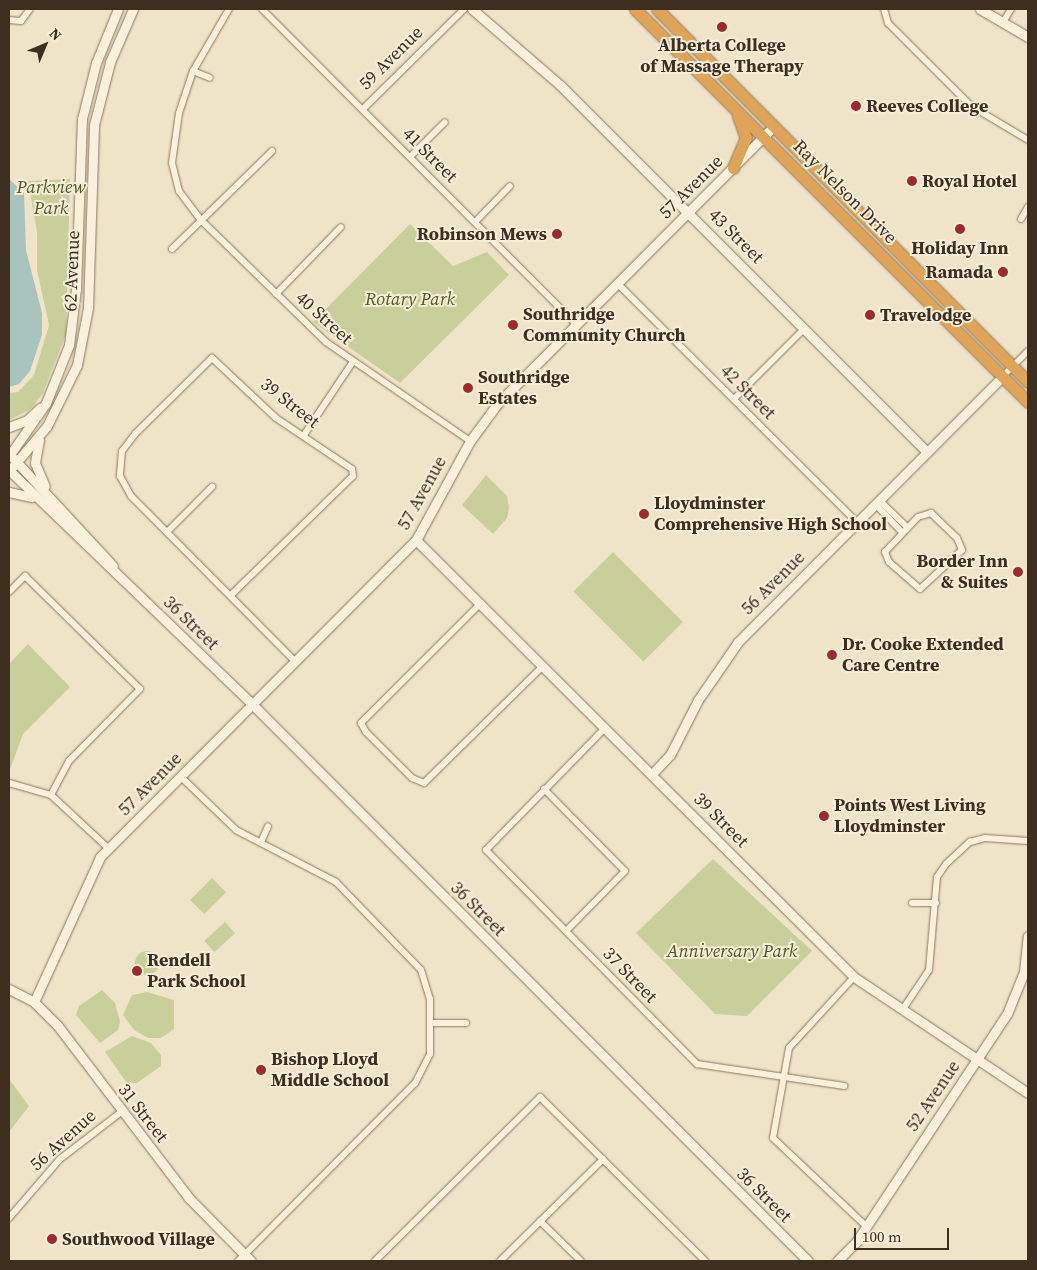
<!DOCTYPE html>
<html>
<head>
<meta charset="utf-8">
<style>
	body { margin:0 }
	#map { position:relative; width:1037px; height:1270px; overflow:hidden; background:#f0e4c8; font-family:"Source Serif 4",serif }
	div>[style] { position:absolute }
	.green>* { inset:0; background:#c9cf9b; transform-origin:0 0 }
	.round { border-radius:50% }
	.water>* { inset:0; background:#a9c4bc }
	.roads { filter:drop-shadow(0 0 1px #8d765c) drop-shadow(0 0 1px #8d765c) }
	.street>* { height:6px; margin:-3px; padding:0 3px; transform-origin:3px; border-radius:3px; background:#faf1dc }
	.secondary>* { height:9px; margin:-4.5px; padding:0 4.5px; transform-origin:4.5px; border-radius:4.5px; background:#faf1dc }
	.highway>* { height:11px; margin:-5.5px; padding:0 5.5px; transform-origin:5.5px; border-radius:5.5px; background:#e0a458 }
	.dots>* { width:14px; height:14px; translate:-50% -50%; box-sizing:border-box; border:2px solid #f7eed8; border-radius:50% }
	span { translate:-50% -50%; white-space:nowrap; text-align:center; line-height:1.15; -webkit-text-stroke:4px #f7eed8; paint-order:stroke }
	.poi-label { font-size:18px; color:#3d2e20; font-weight:700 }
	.left { translate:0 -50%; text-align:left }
	.right { translate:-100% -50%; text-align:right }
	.street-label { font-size:18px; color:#3d2e20 }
	.park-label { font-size:18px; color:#4d5a26; font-style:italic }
	.frame { position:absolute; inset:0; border:10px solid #3d2e20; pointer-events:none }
	.north { position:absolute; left:20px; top:20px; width:50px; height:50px; -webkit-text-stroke:4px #f7eed8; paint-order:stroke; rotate:45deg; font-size:14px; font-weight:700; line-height:20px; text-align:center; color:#3d2e20 }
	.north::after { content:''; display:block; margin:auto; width:18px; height:22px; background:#3d2e20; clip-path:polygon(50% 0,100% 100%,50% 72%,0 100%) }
	.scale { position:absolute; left:854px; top:1228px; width:95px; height:22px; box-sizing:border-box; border:2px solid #3d2e20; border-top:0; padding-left:6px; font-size:15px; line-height:18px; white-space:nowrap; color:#3d2e20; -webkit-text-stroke:4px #f7eed8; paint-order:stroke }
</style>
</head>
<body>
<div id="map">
	<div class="green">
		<div style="clip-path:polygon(70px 179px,66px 334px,43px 393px,31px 409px,9px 420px,9px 393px,18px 392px,34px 375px,49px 325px,37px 270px,37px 232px,28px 181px)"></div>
		<div style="clip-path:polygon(410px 224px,453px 266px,487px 252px,509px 275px,400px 383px,313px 322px)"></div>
		<div style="clip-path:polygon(486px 475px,507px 496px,509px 507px,507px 518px,493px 534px,462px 505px)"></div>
		<div style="left:613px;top:552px;width:99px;height:56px;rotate:45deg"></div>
		<div style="clip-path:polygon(28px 644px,70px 687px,23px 734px,9px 772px,9px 664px)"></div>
		<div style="clip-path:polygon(713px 859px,812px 951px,747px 1016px,715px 1014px,636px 933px)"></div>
		<div style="left:212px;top:878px;width:20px;height:31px;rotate:45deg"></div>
		<div style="left:225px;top:922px;width:15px;height:28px;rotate:48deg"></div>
		<div class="round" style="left:135px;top:951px;width:24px;height:24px"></div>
		<div style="clip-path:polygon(102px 990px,115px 1003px,120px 1022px,118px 1030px,100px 1043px,76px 1015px,79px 1006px)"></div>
		<div style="clip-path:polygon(147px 992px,174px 1000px,174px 1029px,161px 1038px,148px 1038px,134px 1030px,123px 1015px,132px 995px)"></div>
		<div style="clip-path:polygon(132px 1036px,151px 1043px,161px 1055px,161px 1066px,137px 1083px,126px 1082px,105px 1052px)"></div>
		<div style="clip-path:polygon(9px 1079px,29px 1106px,9px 1132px)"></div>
	</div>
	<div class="water">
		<div style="clip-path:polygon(9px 179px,24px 193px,26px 250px,42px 313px,42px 335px,30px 371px,19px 384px,9px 387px)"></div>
	</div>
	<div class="roads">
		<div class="street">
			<div style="left:229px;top:9px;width:72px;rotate:120.1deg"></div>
			<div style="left:193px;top:71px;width:44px;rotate:108.4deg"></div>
			<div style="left:179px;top:113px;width:50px;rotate:98deg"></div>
			<div style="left:172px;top:163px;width:29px;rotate:76deg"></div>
			<div style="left:179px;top:191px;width:38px;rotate:53deg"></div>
			<div style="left:202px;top:221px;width:173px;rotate:44.3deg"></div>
			<div style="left:326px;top:342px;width:175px;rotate:34.5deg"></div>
			<div style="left:262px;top:9px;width:445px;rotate:45.1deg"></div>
			<div style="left:884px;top:9px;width:15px;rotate:74deg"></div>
			<div style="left:888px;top:23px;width:117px;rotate:45deg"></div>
			<div style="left:971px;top:106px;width:66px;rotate:30.8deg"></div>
			<div style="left:9px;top:20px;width:12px;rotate:5deg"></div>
			<div style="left:21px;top:21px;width:15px;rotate:-53deg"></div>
			<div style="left:1003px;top:22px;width:15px;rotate:-58deg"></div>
			<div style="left:193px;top:71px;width:18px;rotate:22deg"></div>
			<div style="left:363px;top:109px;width:142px;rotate:-44.7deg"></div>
			<div style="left:410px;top:157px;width:49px;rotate:-45deg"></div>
			<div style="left:1021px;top:219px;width:14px;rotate:-60deg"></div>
			<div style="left:475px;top:222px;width:50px;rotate:-45.8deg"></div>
			<div style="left:172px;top:249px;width:140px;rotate:-44.4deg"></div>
			<div style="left:617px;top:283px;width:339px;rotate:44.9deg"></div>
			<div style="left:276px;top:294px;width:93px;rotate:-45.9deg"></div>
			<div style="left:1003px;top:376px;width:35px;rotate:-45deg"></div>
			<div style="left:734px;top:399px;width:99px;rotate:-45deg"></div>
			<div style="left:304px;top:435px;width:87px;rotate:-56.3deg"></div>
			<div style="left:879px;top:500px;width:39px;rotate:44deg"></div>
			<div style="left:875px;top:504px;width:39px;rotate:46deg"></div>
			<div style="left:931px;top:513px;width:36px;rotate:44deg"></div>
			<div style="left:957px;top:538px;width:13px;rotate:67deg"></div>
			<div style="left:962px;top:550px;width:57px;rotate:137.1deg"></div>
			<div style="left:920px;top:589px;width:41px;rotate:-138.9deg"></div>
			<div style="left:889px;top:562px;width:11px;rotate:-112deg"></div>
			<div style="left:885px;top:552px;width:48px;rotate:-46.7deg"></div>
			<div style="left:918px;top:517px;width:14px;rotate:-17deg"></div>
			<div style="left:167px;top:532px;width:64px;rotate:-45deg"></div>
			<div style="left:9px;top:592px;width:23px;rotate:-45deg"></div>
			<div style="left:25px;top:576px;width:161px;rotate:44.5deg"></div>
			<div style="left:140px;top:689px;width:101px;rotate:134.6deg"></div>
			<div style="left:69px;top:761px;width:38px;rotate:118deg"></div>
			<div style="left:231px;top:595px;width:170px;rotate:-44.3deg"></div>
			<div style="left:353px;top:476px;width:7px;rotate:-98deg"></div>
			<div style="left:352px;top:469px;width:92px;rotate:-146.1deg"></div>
			<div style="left:276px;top:418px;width:88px;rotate:-136.8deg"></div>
			<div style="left:212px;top:358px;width:108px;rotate:135.4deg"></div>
			<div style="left:135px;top:434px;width:21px;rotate:127deg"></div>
			<div style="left:122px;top:451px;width:25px;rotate:95deg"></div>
			<div style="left:120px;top:476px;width:23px;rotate:61deg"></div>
			<div style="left:131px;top:496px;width:231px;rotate:45.2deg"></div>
			<div style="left:481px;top:603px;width:170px;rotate:135deg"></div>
			<div style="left:361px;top:723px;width:10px;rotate:61deg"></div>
			<div style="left:366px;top:732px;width:65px;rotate:45deg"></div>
			<div style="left:412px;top:778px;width:13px;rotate:23deg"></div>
			<div style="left:424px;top:783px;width:167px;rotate:-44.5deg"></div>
			<div style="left:605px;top:728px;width:170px;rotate:134.3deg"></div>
			<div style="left:486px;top:850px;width:301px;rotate:45.4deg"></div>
			<div style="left:697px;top:1064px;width:149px;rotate:8.5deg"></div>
			<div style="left:181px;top:777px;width:76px;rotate:43.9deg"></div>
			<div style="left:236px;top:830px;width:113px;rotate:27.5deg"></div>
			<div style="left:336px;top:882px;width:122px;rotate:46deg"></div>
			<div style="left:421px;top:970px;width:30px;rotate:73deg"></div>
			<div style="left:430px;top:999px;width:55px;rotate:90deg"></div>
			<div style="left:430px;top:1054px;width:33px;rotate:117deg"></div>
			<div style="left:415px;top:1083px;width:251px;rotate:134.8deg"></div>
			<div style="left:9px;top:783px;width:44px;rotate:15.9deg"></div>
			<div style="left:51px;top:795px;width:78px;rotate:42.9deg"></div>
			<div style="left:544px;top:789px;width:115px;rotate:45.4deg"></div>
			<div style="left:625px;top:871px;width:84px;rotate:134.5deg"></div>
			<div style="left:261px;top:842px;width:17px;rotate:-66deg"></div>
			<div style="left:912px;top:903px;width:24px"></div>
			<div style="left:854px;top:977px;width:96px;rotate:132.5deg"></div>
			<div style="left:789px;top:1048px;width:91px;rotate:100.1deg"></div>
			<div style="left:773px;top:1138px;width:128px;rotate:43.4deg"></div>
			<div style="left:903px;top:1009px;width:47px;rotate:-56.3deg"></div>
			<div style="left:929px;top:970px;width:93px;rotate:-85.1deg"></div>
			<div style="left:937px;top:877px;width:16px;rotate:-55deg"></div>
			<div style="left:946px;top:864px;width:33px;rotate:-43deg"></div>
			<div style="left:970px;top:842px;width:16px;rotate:-15deg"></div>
			<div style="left:985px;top:838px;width:43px;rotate:4deg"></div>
			<div style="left:431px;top:1023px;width:35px"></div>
			<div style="left:9px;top:1218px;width:78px;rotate:-49.2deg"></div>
			<div style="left:60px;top:1159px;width:77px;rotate:-37.6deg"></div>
			<div style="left:540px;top:1221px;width:57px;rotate:44.3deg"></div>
			<div style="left:375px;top:1261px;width:233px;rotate:-44.8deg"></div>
			<div style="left:540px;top:1097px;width:233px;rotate:44.8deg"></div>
			<div style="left:500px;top:1261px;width:145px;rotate:-44.7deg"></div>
		</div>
		<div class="secondary">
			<div style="left:472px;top:9px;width:116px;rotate:40.8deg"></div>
			<div style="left:560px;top:85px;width:519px;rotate:45deg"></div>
			<div style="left:980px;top:9px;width:56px;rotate:30.3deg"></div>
			<div style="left:9px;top:427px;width:19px;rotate:-21deg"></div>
			<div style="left:27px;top:420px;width:18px;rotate:-43deg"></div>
			<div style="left:39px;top:440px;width:23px;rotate:100deg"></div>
			<div style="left:35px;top:463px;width:25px;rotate:67deg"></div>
			<div style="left:9px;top:456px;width:65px;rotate:-55.1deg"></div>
			<div style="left:46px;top:403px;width:62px;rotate:-68.4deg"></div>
			<div style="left:69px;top:345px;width:56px;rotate:-82.9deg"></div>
			<div style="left:76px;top:289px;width:170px;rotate:-88deg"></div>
			<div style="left:82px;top:119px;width:58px;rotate:-76deg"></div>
			<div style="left:96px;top:63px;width:58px;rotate:-67.8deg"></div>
			<div style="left:13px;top:458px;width:147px;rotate:47.2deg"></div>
			<div style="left:9px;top:470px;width:337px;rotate:43.9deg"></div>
			<div style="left:252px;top:704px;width:787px;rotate:45.05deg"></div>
			<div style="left:9px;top:471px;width:59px;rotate:-49.8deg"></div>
			<div style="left:47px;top:426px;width:68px;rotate:-63.8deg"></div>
			<div style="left:77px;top:365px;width:58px;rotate:-79.1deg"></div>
			<div style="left:88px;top:308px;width:183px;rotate:-88.1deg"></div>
			<div style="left:94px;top:125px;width:65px;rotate:-75.7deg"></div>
			<div style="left:110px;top:62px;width:58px;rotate:-66.5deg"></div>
			<div style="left:9px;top:492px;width:23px;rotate:13deg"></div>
			<div style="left:416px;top:540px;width:619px;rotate:44.93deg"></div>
			<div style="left:854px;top:977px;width:209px;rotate:33.7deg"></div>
			<div style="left:652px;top:774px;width:26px;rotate:-47deg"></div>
			<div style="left:670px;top:755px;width:62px;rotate:-63deg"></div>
			<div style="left:698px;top:700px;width:70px;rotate:-55.4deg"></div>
			<div style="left:738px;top:642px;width:375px;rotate:-45.1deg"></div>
			<div style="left:9px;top:989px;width:28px;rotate:27deg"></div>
			<div style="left:34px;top:1002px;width:34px;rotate:45deg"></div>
			<div style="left:58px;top:1026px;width:216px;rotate:52.7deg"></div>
			<div style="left:189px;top:1198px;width:88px;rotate:45.5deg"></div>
			<div style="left:34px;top:1002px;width:159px;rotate:-65.5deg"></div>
			<div style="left:100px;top:857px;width:448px;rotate:-45.1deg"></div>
			<div style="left:416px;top:540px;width:113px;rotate:-61.4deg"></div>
			<div style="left:470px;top:441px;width:47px;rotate:-53.6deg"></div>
			<div style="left:498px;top:403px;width:391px;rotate:-45.1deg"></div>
			<div style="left:837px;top:1261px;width:27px;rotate:-45deg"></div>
			<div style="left:856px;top:1242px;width:273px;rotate:-56.5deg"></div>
			<div style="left:1007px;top:1014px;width:45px;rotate:-68deg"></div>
			<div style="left:1024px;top:972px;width:36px;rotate:-84deg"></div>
		</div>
		<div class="highway">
			<div style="left:635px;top:9px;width:556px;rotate:45deg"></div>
			<div style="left:657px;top:9px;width:526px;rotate:45.15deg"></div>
			<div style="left:733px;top:168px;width:33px;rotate:-67deg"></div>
			<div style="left:746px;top:138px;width:23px;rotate:-110deg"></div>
		</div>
	</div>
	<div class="dots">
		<div style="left:722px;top:27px;background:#9e2a2b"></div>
		<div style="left:856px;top:106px;background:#9e2a2b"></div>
		<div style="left:912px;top:181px;background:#9e2a2b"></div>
		<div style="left:960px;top:229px;background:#9e2a2b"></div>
		<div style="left:557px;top:234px;background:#9e2a2b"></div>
		<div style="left:1003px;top:272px;background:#9e2a2b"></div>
		<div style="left:870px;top:315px;background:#9e2a2b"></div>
		<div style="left:513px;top:325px;background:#9e2a2b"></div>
		<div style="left:468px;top:388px;background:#9e2a2b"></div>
		<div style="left:644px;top:514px;background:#9e2a2b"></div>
		<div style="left:1018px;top:572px;background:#9e2a2b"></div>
		<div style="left:832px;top:655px;background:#9e2a2b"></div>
		<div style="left:824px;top:816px;background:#9e2a2b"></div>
		<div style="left:137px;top:971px;background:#9e2a2b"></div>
		<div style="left:261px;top:1070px;background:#9e2a2b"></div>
		<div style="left:52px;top:1239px;background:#9e2a2b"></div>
	</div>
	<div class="poi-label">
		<span style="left:722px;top:56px">Alberta College<br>of Massage Therapy</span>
		<span class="left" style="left:866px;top:106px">Reeves College</span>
		<span class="left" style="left:922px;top:181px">Royal Hotel</span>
		<span class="right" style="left:547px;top:234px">Robinson Mews</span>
		<span style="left:960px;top:248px">Holiday Inn</span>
		<span class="right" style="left:993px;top:272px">Ramada</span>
		<span class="left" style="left:523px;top:325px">Southridge<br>Community Church</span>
		<span class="left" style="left:880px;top:315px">Travelodge</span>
		<span class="left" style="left:478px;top:388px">Southridge<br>Estates</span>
		<span class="left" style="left:654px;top:514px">Lloydminster<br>Comprehensive High School</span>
		<span class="right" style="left:1008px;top:572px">Border Inn<br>&amp; Suites</span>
		<span class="left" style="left:842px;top:655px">Dr. Cooke Extended<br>Care Centre</span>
		<span class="left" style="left:834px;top:816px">Points West Living<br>Lloydminster</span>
		<span class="left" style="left:147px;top:971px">Rendell<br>Park School</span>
		<span class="left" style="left:271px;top:1070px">Bishop Lloyd<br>Middle School</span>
		<span class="left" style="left:62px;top:1239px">Southwood Village</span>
	</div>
	<div class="street-label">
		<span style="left:391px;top:58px;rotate:-45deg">59 Avenue</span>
		<span style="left:430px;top:155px;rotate:45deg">41 Street</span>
		<span style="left:691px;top:187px;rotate:-45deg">57 Avenue</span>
		<span style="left:845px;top:192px;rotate:45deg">Ray Nelson Drive</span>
		<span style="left:736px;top:236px;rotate:45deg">43 Street</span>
		<span style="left:72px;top:271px;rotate:-88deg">62 Avenue</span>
		<span style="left:324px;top:318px;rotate:42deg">40 Street</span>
		<span style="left:748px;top:392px;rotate:45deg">42 Street</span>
		<span style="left:290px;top:403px;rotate:38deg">39 Street</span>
		<span style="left:422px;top:493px;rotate:-61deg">57 Avenue</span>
		<span style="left:773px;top:583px;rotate:-45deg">56 Avenue</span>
		<span style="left:191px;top:623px;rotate:44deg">36 Street</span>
		<span style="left:150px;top:784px;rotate:-45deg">57 Avenue</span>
		<span style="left:721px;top:820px;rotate:45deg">39 Street</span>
		<span style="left:478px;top:909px;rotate:45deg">36 Street</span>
		<span style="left:630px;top:975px;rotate:46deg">37 Street</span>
		<span style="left:933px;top:1096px;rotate:-56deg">52 Avenue</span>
		<span style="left:143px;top:1113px;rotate:52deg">31 Street</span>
		<span style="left:63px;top:1140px;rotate:-42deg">56 Avenue</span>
		<span style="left:764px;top:1195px;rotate:45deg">36 Street</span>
	</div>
	<div class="park-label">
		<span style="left:51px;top:198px">Parkview<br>Park</span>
		<span style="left:410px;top:299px">Rotary Park</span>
		<span style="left:732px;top:951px">Anniversary Park</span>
	</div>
	<div class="frame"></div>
	<div class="north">N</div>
	<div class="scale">100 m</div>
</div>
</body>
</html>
